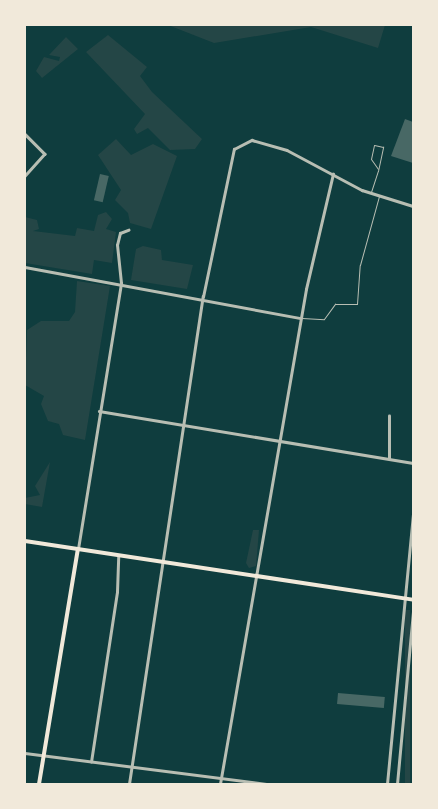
<!DOCTYPE html>
<html>
<head>
<meta charset="utf-8">
<style>
	body { margin:0 }
	#map { position:relative; width:438px; height:809px; overflow:hidden; background:#0f3d3e; font-family:"Nunito Sans",sans-serif }
	div>[style] { position:absolute }
	.green>* { inset:0; background:#244646; transform-origin:0 0 }
	.building>* { inset:0; background:#486865; transform-origin:0 0 }
	.service>* { height:1px; margin:-0.5px; padding:0 0.5px; transform-origin:0.5px; border-radius:0.5px; background:#b8beb3 }
	.minor>* { height:2.5px; margin:-1.25px; padding:0 1.25px; transform-origin:1.25px; border-radius:1.25px; background:#b8beb3 }
	.primary>* { height:4px; margin:-2px; padding:0 2px; transform-origin:2px; border-radius:2px; background:#f1e9da }
	span { translate:-50% -50%; white-space:nowrap; text-align:center; line-height:1.15; -webkit-text-stroke:4px #f1e9da; paint-order:stroke }
	.frame { position:absolute; inset:0; border:26px solid #f1e9da; pointer-events:none }
</style>
</head>
<body>
<div id="map">
	<div class="green">
		<div style="clip-path:polygon(168px 25px,385px 25px,378px 48px,311px 27px,214px 43px)"></div>
		<div style="clip-path:polygon(108px 35px,147px 67px,140px 76px,152px 92px,202px 139px,195px 149px,170px 150px,148px 128px,137px 134px,134px 129px,145px 114px,86px 52px)"></div>
		<div style="clip-path:polygon(66px 37px,78px 49px,42px 78px,36px 71px,44px 57px,59px 61px,60px 57px,49px 55px)"></div>
		<div style="clip-path:polygon(116px 139px,131px 155px,153px 144px,177px 156px,151px 229px,130px 223px,128px 213px,115px 200px,121px 190px,98px 155px)"></div>
		<div style="clip-path:polygon(106px 212px,112px 219px,106px 229px,116px 232px,112px 263px,94px 260px,92px 274px,25px 263px,25px 217px,37px 220px,39px 229px,33px 231px,75px 236px,77px 228px,94px 231px,98px 215px)"></div>
		<div style="clip-path:polygon(143px 246px,161px 250px,162px 260px,193px 265px,187px 289px,131px 280px,136px 249px)"></div>
		<div style="clip-path:polygon(77px 281px,110px 286px,85px 440px,63px 435px,59px 424px,48px 421px,41px 404px,44px 396px,25px 385px,27px 330px,41px 321px,69px 321px,75px 312px)"></div>
		<div style="clip-path:polygon(50px 462px,42px 507px,25px 504px,25px 498px,40px 495px,35px 486px)"></div>
		<div style="clip-path:polygon(253px 530px,259px 530px,256px 566px,249px 568px,246px 563px)"></div>
		<div style="left:405px;top:610px;width:5px;height:175px"></div>
	</div>
	<div class="building">
		<div style="clip-path:polygon(405px 119px,413px 122px,413px 163px,391px 156px)"></div>
		<div style="left:100px;top:174px;width:9px;height:27px;rotate:13deg"></div>
		<div style="left:338px;top:693px;width:47px;height:11px;rotate:5deg"></div>
	</div>
	<div class="service">
		<div style="left:371px;top:192px;width:22px;rotate:-72deg"></div>
		<div style="left:378px;top:171px;width:25px;rotate:-78deg"></div>
		<div style="left:383px;top:147px;width:9px;rotate:-167deg"></div>
		<div style="left:374px;top:145px;width:14px;rotate:102deg"></div>
		<div style="left:371px;top:159px;width:12px;rotate:55deg"></div>
		<div style="left:302px;top:318px;width:22px;rotate:3deg"></div>
		<div style="left:324px;top:319px;width:19px;rotate:-54deg"></div>
		<div style="left:335px;top:304px;width:22px"></div>
		<div style="left:357px;top:304px;width:39px;rotate:-86deg"></div>
		<div style="left:360px;top:265px;width:72px;rotate:-74.6deg"></div>
	</div>
	<div class="minor">
		<div style="left:25px;top:134px;width:28px;rotate:45deg"></div>
		<div style="left:45px;top:154px;width:30px;rotate:132deg"></div>
		<div style="left:25px;top:267px;width:280px;rotate:10.5deg"></div>
		<div style="left:99px;top:411px;width:318px;rotate:9.4deg"></div>
		<div style="left:389px;top:458px;width:42px;rotate:-90deg"></div>
		<div style="left:78px;top:549px;width:269px;rotate:-80.8deg"></div>
		<div style="left:121px;top:283px;width:38px;rotate:-96deg"></div>
		<div style="left:117px;top:245px;width:12px;rotate:-76deg"></div>
		<div style="left:120px;top:233px;width:9px;rotate:-21deg"></div>
		<div style="left:25px;top:753px;width:243px;rotate:7.3deg"></div>
		<div style="left:91px;top:762px;width:172px;rotate:-81.3deg"></div>
		<div style="left:117px;top:592px;width:36px;rotate:-88deg"></div>
		<div style="left:129px;top:784px;width:493px;rotate:-81.4deg"></div>
		<div style="left:203px;top:297px;width:151px;rotate:-78.2deg"></div>
		<div style="left:234px;top:149px;width:20px;rotate:-27deg"></div>
		<div style="left:252px;top:140px;width:36px;rotate:16deg"></div>
		<div style="left:287px;top:150px;width:85px;rotate:28.1deg"></div>
		<div style="left:362px;top:190px;width:53px;rotate:17.4deg"></div>
		<div style="left:220px;top:784px;width:502px;rotate:-80.14deg"></div>
		<div style="left:306px;top:289px;width:118px;rotate:-76.8deg"></div>
		<div style="left:387px;top:784px;width:271px;rotate:-84.5deg"></div>
		<div style="left:397px;top:784px;width:173px;rotate:-84.7deg"></div>
	</div>
	<div class="primary">
		<div style="left:25px;top:541px;width:392px;rotate:8.6deg"></div>
		<div style="left:39px;top:784px;width:238px;rotate:-80.6deg"></div>
	</div>
	<div class="frame"></div>
</div>
</body>
</html>
